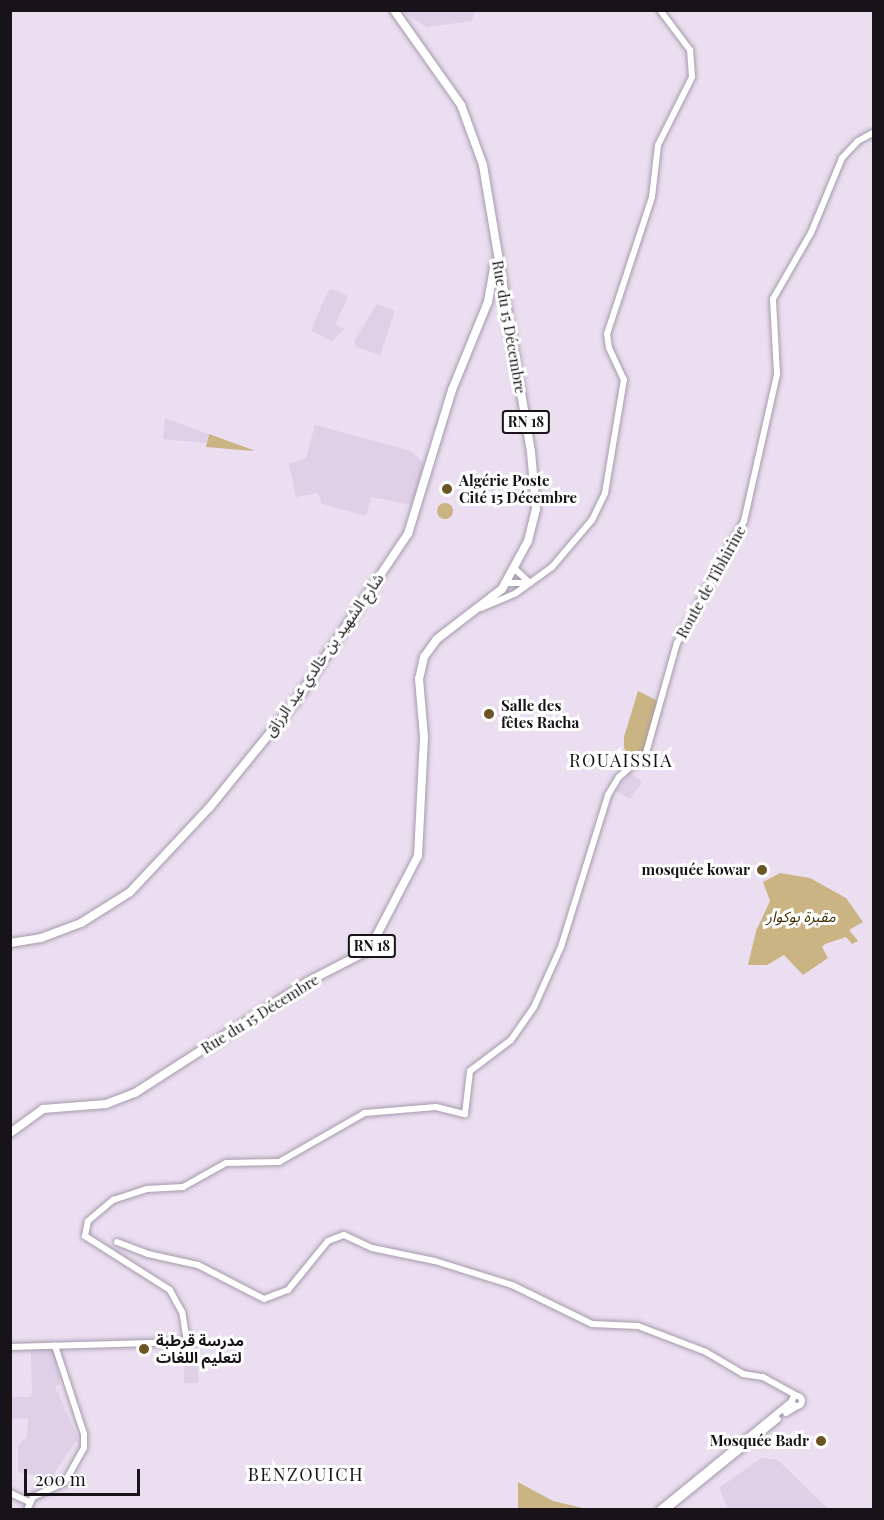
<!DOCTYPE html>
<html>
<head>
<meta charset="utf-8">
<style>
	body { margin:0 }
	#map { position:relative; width:884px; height:1520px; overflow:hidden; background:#eadef0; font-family:"Playfair Display","Noto Sans Arabic",serif }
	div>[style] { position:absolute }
	.built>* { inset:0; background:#dfcfe7; transform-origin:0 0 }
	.green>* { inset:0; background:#cbb483 }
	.round { border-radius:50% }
	.roads { filter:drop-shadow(0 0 2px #a69aab) drop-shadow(0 0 2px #a69aab) }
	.minor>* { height:6px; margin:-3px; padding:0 3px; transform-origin:3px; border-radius:3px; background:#fff }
	.minor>.ring { margin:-3px; padding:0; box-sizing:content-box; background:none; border:6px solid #fff; border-radius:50% }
	.major>* { height:8px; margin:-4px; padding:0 4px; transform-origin:4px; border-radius:4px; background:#fff }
	.dots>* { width:16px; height:16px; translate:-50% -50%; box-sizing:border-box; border:3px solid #fff; border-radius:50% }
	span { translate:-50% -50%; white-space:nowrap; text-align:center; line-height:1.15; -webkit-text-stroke:6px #fff; paint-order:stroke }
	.shield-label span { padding:2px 4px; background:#fff; border:2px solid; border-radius:4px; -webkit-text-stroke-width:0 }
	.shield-label { font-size:14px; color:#171319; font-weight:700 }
	.street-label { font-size:15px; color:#171319 }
	.poi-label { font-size:15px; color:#171319; font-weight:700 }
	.left { translate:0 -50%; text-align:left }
	.right { translate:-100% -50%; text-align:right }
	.park-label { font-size:15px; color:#3f2e01; font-style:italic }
	.quarter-label { font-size:18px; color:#171319; letter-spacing:1.5px }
	.frame { position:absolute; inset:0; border:12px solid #171319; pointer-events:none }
	.scale { position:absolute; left:24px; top:1469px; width:116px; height:27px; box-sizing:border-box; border:3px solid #171319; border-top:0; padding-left:8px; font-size:18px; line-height:21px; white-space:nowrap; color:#171319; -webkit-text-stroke:4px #fff; paint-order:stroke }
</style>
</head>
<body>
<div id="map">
	<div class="built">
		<div style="clip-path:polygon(401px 11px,475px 11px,472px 21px,427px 27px)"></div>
		<div style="clip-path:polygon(333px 289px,348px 296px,335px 325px,344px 329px,332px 341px,311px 330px,328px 291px)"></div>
		<div style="clip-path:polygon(377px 304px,395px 311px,380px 355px,356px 347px,354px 341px)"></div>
		<div style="clip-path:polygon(165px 418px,208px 434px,207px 443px,163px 439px)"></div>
		<div style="clip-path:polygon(315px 425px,411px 451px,424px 464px,413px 505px,371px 497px,366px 516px,322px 504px,318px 493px,296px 497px,289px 464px,306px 458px)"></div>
		<div style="clip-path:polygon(630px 772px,642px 782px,630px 799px,616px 791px)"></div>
		<div style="left:197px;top:1345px;width:38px;height:14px;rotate:88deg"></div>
		<div style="clip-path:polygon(35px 1347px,53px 1347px,60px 1384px,55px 1387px,78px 1438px,51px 1478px,18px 1472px,18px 1446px,27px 1436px,28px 1418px,11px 1419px,10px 1397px,30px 1397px,32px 1392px,31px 1353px)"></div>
		<div style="clip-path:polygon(761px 1458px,778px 1460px,828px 1509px,728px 1509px,719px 1488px)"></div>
	</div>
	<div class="green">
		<div style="clip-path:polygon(209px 434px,253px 450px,253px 451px,206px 447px)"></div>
		<div class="round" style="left:437px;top:503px;width:16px;height:16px"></div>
		<div style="clip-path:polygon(638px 691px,658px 701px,648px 743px,643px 752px,630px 756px,624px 748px,624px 737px)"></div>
		<div style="clip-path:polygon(780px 873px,810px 878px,846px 898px,863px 922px,849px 930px,858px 941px,852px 944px,846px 937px,825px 944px,822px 947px,828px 958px,803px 975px,784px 955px,767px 965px,748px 965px,756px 931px,770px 901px,763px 882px)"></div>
		<div style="clip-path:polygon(518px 1482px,553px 1501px,587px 1509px,518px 1509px)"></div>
	</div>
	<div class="roads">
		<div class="minor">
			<div style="left:516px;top:570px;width:19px;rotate:43deg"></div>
			<div style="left:507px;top:583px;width:23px"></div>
			<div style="left:481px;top:608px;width:38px;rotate:-23deg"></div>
			<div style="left:516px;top:593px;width:44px;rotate:-35.8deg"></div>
			<div style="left:552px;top:567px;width:62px;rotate:-49.6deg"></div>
			<div style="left:592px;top:520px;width:30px;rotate:-64deg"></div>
			<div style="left:605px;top:493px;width:115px;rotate:-80.5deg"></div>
			<div style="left:624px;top:380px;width:35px;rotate:-115deg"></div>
			<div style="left:609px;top:348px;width:14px;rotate:-98deg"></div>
			<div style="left:607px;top:334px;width:144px;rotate:-71.8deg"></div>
			<div style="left:652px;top:197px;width:52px;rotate:-83.4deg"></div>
			<div style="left:658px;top:145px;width:76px;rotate:-63.4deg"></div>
			<div style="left:692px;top:77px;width:27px;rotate:-94deg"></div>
			<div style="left:690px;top:50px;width:50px;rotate:-126.9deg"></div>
			<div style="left:117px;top:1242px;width:33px;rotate:21deg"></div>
			<div style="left:148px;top:1254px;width:51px;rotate:12.4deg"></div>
			<div style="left:198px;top:1265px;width:74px;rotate:27.3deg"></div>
			<div style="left:264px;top:1299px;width:26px;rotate:-21deg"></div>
			<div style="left:288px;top:1290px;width:63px;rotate:-50.8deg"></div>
			<div style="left:328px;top:1241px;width:17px;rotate:-21deg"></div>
			<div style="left:344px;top:1235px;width:31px;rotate:25deg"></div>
			<div style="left:372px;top:1248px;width:64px;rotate:11.7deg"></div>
			<div style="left:435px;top:1261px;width:81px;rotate:17.3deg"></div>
			<div style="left:512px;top:1285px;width:89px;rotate:26deg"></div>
			<div style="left:592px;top:1324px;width:46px;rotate:2.5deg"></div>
			<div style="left:638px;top:1326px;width:73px;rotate:20.9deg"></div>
			<div style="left:706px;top:1352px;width:43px;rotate:30.7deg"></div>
			<div style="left:743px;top:1374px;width:20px;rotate:9deg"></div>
			<div style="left:763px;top:1377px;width:39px;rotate:29deg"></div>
			<div style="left:10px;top:1347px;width:177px;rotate:-1.6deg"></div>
			<div style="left:187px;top:1342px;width:30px;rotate:-99deg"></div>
			<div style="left:182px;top:1312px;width:25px;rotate:-119deg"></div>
			<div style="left:170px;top:1290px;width:101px;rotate:-147.6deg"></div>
			<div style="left:85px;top:1236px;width:15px;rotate:-79deg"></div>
			<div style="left:88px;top:1221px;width:33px;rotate:-40deg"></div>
			<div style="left:113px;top:1200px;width:36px;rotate:-18deg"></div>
			<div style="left:147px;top:1189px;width:36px;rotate:-3deg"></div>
			<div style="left:183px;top:1187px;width:49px;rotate:-29.2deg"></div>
			<div style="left:226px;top:1163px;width:53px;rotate:-1.1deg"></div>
			<div style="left:279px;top:1162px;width:99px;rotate:-29.7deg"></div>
			<div style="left:365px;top:1113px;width:71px;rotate:-4.8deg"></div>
			<div style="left:436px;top:1107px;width:30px;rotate:14deg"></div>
			<div style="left:465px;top:1114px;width:43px;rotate:-83.4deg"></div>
			<div style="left:470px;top:1071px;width:51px;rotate:-37.1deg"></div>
			<div style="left:511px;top:1040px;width:40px;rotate:-55.1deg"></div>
			<div style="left:534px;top:1007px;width:66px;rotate:-65.8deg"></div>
			<div style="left:561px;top:947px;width:159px;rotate:-72.8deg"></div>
			<div style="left:608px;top:795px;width:21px;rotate:-59deg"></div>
			<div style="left:619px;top:777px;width:36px;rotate:-42deg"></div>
			<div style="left:646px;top:753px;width:114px;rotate:-74.3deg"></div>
			<div style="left:677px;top:643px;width:139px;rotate:-61.2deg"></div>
			<div style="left:744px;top:521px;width:151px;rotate:-77.3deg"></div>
			<div style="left:777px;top:374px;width:75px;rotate:-93.1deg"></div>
			<div style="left:773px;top:299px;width:76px;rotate:-60.1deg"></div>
			<div style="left:811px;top:233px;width:81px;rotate:-67.5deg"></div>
			<div style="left:842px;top:158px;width:23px;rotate:-47deg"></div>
			<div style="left:858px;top:141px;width:18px;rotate:-29deg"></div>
			<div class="ring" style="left:792px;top:1396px;width:4px;height:4px"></div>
			<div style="left:786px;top:1413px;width:13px;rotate:-32deg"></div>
			<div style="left:10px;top:1493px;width:21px;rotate:25deg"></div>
			<div style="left:27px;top:1510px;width:14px;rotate:-65deg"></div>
			<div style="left:33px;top:1497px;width:35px;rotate:-25deg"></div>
			<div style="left:65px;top:1482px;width:39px;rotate:-61deg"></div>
			<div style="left:84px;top:1448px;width:14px;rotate:-90deg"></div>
			<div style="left:84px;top:1434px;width:93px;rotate:-108.2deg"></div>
			<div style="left:659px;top:1510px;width:172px;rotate:-39.3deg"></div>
			<div style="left:666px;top:1510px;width:144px;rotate:-39.1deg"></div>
		</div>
		<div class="major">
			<div style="left:10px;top:943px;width:31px;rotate:-9deg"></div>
			<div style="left:41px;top:938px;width:43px;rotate:-20.6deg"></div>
			<div style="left:81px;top:923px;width:58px;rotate:-32.3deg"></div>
			<div style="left:130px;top:892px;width:115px;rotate:-46.8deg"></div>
			<div style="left:209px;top:808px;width:138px;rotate:-50.9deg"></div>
			<div style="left:296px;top:701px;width:201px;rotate:-56.2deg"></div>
			<div style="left:408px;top:534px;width:151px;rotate:-73deg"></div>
			<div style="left:452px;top:390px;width:95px;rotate:-67.8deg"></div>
			<div style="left:488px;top:302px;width:40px;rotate:-80deg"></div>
			<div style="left:10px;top:1133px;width:41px;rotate:-36deg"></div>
			<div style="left:43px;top:1109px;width:63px;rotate:-4.5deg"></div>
			<div style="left:106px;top:1104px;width:31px;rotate:-21deg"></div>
			<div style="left:135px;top:1093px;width:205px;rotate:-32.8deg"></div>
			<div style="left:307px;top:982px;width:70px;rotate:-27.3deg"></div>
			<div style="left:369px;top:950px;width:106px;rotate:-62.5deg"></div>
			<div style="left:418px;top:856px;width:119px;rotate:-87.1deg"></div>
			<div style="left:424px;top:737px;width:58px;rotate:-94.9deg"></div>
			<div style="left:419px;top:679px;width:23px;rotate:-77deg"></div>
			<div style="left:424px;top:657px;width:22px;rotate:-54deg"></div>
			<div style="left:437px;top:639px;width:82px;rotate:-37.6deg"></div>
			<div style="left:502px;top:589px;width:55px;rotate:-61.6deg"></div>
			<div style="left:528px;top:541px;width:33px;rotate:-76deg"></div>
			<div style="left:536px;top:509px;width:57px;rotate:-95deg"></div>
			<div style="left:531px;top:452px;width:291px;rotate:-99.5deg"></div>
			<div style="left:483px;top:165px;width:64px;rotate:-110.1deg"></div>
			<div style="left:461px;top:105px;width:116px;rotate:-125.2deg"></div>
		</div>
	</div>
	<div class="dots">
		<div style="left:447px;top:489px;background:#6b5524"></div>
		<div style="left:489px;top:714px;background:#6b5524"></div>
		<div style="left:762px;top:870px;background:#6b5524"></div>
		<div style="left:144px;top:1349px;background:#6b5524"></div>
		<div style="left:821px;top:1441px;background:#6b5524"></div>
	</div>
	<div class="shield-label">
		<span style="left:526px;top:422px">RN 18</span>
		<span style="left:372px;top:946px">RN 18</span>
	</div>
	<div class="street-label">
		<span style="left:509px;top:327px;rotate:80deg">Rue du 15 Décembre</span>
		<span style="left:711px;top:582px;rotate:-61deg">Route de Tibhirine</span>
		<span style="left:324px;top:655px;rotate:-55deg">شارع الشهيد بن خالدي عبد الرزاق</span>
		<span style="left:260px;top:1014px;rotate:-32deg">Rue du 15 Décembre</span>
	</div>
	<div class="poi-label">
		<span class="left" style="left:459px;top:489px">Algérie Poste<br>Cité 15 Décembre</span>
		<span class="left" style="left:501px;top:714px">Salle des<br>fêtes Racha</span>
		<span class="right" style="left:750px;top:870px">mosquée kowar</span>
		<span class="left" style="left:156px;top:1349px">مدرسة قرطبة<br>لتعليم اللغات</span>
		<span class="right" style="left:809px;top:1441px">Mosquée Badr</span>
	</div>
	<div class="park-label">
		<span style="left:801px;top:917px">مقبرة بوكوار</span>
	</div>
	<div class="quarter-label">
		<span style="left:621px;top:760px">ROUAISSIA</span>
		<span style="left:306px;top:1474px">BENZOUICH</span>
	</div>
	<div class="frame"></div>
	<div class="scale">200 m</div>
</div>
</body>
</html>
